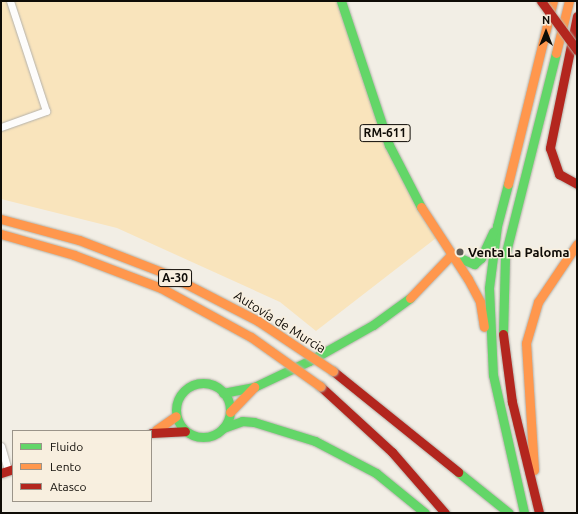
<!DOCTYPE html>
<html>
<head>
<meta charset="utf-8">
<style>
	body { margin:0 }
	#map { position:relative; width:578px; height:514px; overflow:hidden; background:#f2eee5; font-family:Ubuntu,sans-serif }
	div>[style] { position:absolute }
	.green>* { inset:0; background:#f9e4bc }
	.roads { filter:drop-shadow(0 0 1px #b4b1aa) drop-shadow(0 0 1px #b4b1aa) }
	.street>* { height:7px; margin:-3.5px; padding:0 3.5px; transform-origin:3.5px; border-radius:3.5px; background:#fdfcfb }
	.fast>* { height:9px; margin:-4.5px; padding:0 4.5px; transform-origin:4.5px; border-radius:4.5px; background:#63d668 }
	.fast>.ring { margin:-4.5px; padding:0; box-sizing:content-box; background:none; border:9px solid #63d668; border-radius:50% }
	.slow>* { height:9px; margin:-4.5px; padding:0 4.5px; transform-origin:4.5px; border-radius:4.5px; background:#ff974d }
	.jam>* { height:9px; margin:-4.5px; padding:0 4.5px; transform-origin:4.5px; border-radius:4.5px; background:#b3261e }
	.bridges { filter:drop-shadow(0 0 1px #b9b3a5) drop-shadow(0 0 1px #b9b3a5) }
	.slow-bridge>* { height:9px; margin:-4.5px; padding:0 4.5px; transform-origin:4.5px; border-radius:4.5px; background:#ff974d }
	.jam-bridge>* { height:9px; margin:-4.5px; padding:0 4.5px; transform-origin:4.5px; border-radius:4.5px; background:#b3261e }
	.dots>* { width:11px; height:11px; translate:-50% -50%; box-sizing:border-box; border:2px solid #f8efdf; border-radius:50% }
	span { translate:-50% -50%; white-space:nowrap; text-align:center; line-height:1.15; -webkit-text-stroke:3px #f8efdf; paint-order:stroke }
	.shield-label span { padding:1px 3px; background:#f8efdf; border:1px solid; border-radius:3px; -webkit-text-stroke-width:0 }
	.shield-label { font-size:12px; color:#0f0c07; font-weight:700 }
	.poi-label { font-size:13px; color:#0f0c07; font-weight:700 }
	.left { translate:0 -50%; text-align:left }
	.street-label { font-size:13px; color:#0f0c07 }
	.frame { position:absolute; inset:0; border:2px solid #0f0c07; pointer-events:none }
	.legend { position:absolute; left:12px; top:430px; width:140px; height:72px; box-sizing:border-box; background:#f8efdf; border:1px solid #9b9489; margin:0; padding:5px 7px; list-style:none; font-size:12px; color:#0f0c07 }
	.legend li { display:flex; align-items:center; gap:8px; height:20px }
	.legend b { width:20px; border:1px solid #9b9489 }
	.north { position:absolute; left:526px; top:12px; width:40px; height:40px; -webkit-text-stroke:3px #f8efdf; paint-order:stroke; rotate:0deg; font-size:11px; font-weight:700; line-height:16px; text-align:center; color:#0f0c07 }
	.north::after { content:''; display:block; margin:auto; width:14px; height:18px; background:#0f0c07; clip-path:polygon(50% 0,100% 100%,50% 72%,0 100%) }
</style>
</head>
<body>
<div id="map">
	<div class="green">
		<div style="clip-path:polygon(1px 1px,341px 1px,389px 145px,440px 235px,316px 331px,280px 302px,117px 228px,1px 199px)"></div>
	</div>
	<div class="roads">
		<div class="street">
			<div style="left:1px;top:127px;width:48px;rotate:-19.6deg"></div>
			<div style="left:46px;top:111px;width:116px;rotate:-108.1deg"></div>
			<div style="left:1px;top:446px;width:25px;rotate:74deg"></div>
		</div>
		<div class="fast">
			<div style="left:341px;top:1px;width:152px;rotate:71.6deg"></div>
			<div style="left:389px;top:145px;width:70px;rotate:62.7deg"></div>
			<div style="left:508px;top:184px;width:43px;rotate:104.7deg"></div>
			<div style="left:497px;top:226px;width:63px;rotate:97.4deg"></div>
			<div style="left:489px;top:288px;width:87px;rotate:87.4deg"></div>
			<div style="left:493px;top:375px;width:141px;rotate:77.3deg"></div>
			<div style="left:455px;top:256px;width:21px;rotate:23deg"></div>
			<div style="left:474px;top:264px;width:9px;rotate:-41deg"></div>
			<div style="left:481px;top:258px;width:29px;rotate:-65deg"></div>
			<div style="left:503px;top:334px;width:78px;rotate:-88.5deg"></div>
			<div style="left:505px;top:256px;width:209px;rotate:-75.9deg"></div>
			<div class="ring" style="left:176px;top:383px;width:45px;height:45px"></div>
			<div style="left:223px;top:393px;width:32px;rotate:-11deg"></div>
			<div style="left:254px;top:387px;width:61px;rotate:-25.3deg"></div>
			<div style="left:309px;top:361px;width:73px;rotate:-29.4deg"></div>
			<div style="left:373px;top:325px;width:46px;rotate:-36.1deg"></div>
			<div style="left:223px;top:428px;width:20px;rotate:-20deg"></div>
			<div style="left:242px;top:421px;width:12px;rotate:5deg"></div>
			<div style="left:254px;top:422px;width:64px;rotate:17.3deg"></div>
			<div style="left:315px;top:441px;width:69px;rotate:27.7deg"></div>
			<div style="left:376px;top:473px;width:63px;rotate:39.2deg"></div>
			<div style="left:458px;top:472px;width:65px;rotate:38.8deg"></div>
		</div>
		<div class="slow">
			<div style="left:556px;top:53px;width:54px;rotate:-76deg"></div>
			<div style="left:508px;top:184px;width:188px;rotate:-76.2deg"></div>
			<div style="left:421px;top:207px;width:86px;rotate:56.9deg"></div>
			<div style="left:468px;top:279px;width:26px;rotate:62deg"></div>
			<div style="left:480px;top:302px;width:25px;rotate:81deg"></div>
			<div style="left:410px;top:298px;width:61px;rotate:-46.3deg"></div>
			<div style="left:230px;top:412px;width:35px;rotate:-46deg"></div>
			<div style="left:156px;top:430px;width:24px;rotate:-35deg"></div>
			<div style="left:534px;top:470px;width:127px;rotate:-93.6deg"></div>
			<div style="left:526px;top:343px;width:43px;rotate:-73.7deg"></div>
			<div style="left:538px;top:302px;width:70px;rotate:-56.1deg"></div>
		</div>
		<div class="jam">
			<div style="left:577px;top:16px;width:135px;rotate:101.6deg"></div>
			<div style="left:550px;top:148px;width:28px;rotate:71deg"></div>
			<div style="left:559px;top:174px;width:21px;rotate:29deg"></div>
			<div style="left:503px;top:334px;width:69px;rotate:82.5deg"></div>
			<div style="left:512px;top:402px;width:114px;rotate:76.3deg"></div>
			<div style="left:333px;top:371px;width:161px;rotate:38.9deg"></div>
			<div style="left:320px;top:386px;width:98px;rotate:42.5deg"></div>
			<div style="left:392px;top:452px;width:81px;rotate:49deg"></div>
			<div style="left:151px;top:433px;width:34px;rotate:-3deg"></div>
			<div style="left:1px;top:473px;width:13px;rotate:-18deg"></div>
		</div>
	</div>
	<div class="bridges">
		<div class="slow-bridge">
			<div style="left:1px;top:219px;width:81px;rotate:15.1deg"></div>
			<div style="left:79px;top:240px;width:94px;rotate:21.1deg"></div>
			<div style="left:167px;top:274px;width:102px;rotate:27.3deg"></div>
			<div style="left:258px;top:321px;width:90px;rotate:33.7deg"></div>
			<div style="left:1px;top:234px;width:76px;rotate:16deg"></div>
			<div style="left:74px;top:255px;width:93px;rotate:20.8deg"></div>
			<div style="left:161px;top:288px;width:102px;rotate:28.6deg"></div>
			<div style="left:251px;top:337px;width:85px;rotate:35.4deg"></div>
		</div>
		<div class="jam-bridge">
			<div style="left:541px;top:1px;width:61px;rotate:53.7deg"></div>
		</div>
	</div>
	<div class="dots">
		<div style="left:460px;top:252px;background:#5e5b55"></div>
	</div>
	<div class="shield-label">
		<span style="left:385px;top:133px">RM-611</span>
		<span style="left:175px;top:278px">A-30</span>
	</div>
	<div class="poi-label">
		<span class="left" style="left:468px;top:252px">Venta La Paloma</span>
	</div>
	<div class="street-label">
		<span style="left:280px;top:322px;rotate:32deg">Autovía de Murcia</span>
	</div>
	<div class="frame"></div>
	<ul class="legend">
	<li><b style="height:5px;background:#63d668"></b>Fluido</li>
	<li><b style="height:5px;background:#ff974d"></b>Lento</li>
	<li><b style="height:5px;background:#b3261e"></b>Atasco</li>
	</ul>
	<div class="north">N</div>
</div>
</body>
</html>
